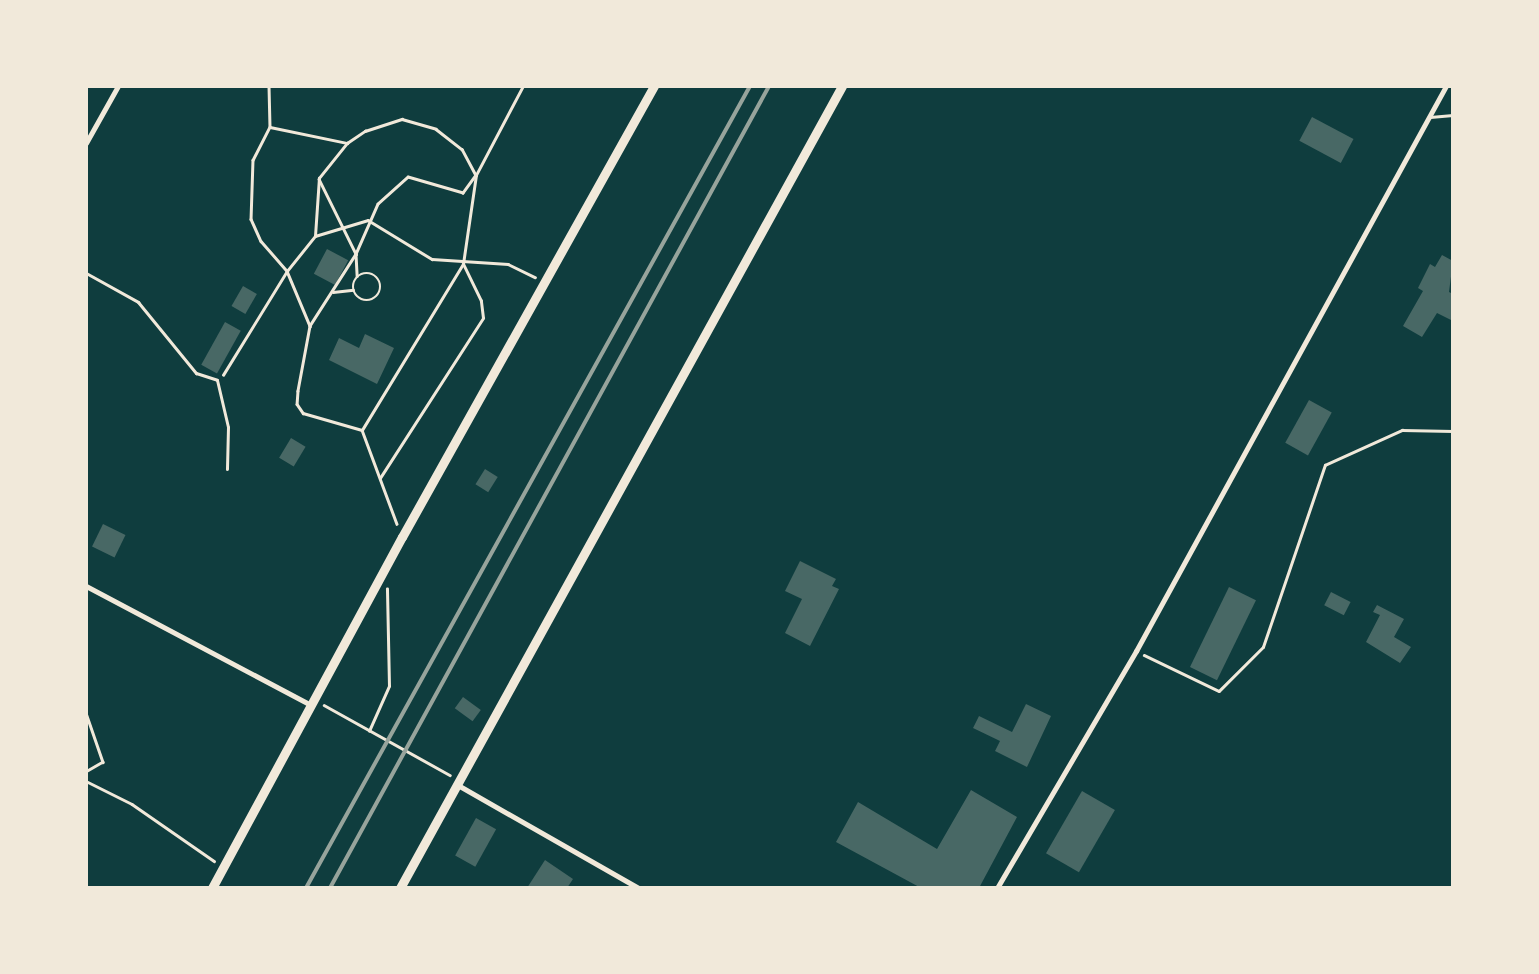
<!DOCTYPE html>
<html>
<head>
<meta charset="utf-8">
<style>
	body { margin:0 }
	#map { position:relative; width:1539px; height:974px; overflow:hidden; background:#0f3d3e; font-family:"PT Sans",sans-serif }
	div>[style] { position:absolute }
	.building>* { inset:0; background:#486865; transform-origin:0 0 }
	.path>* { height:2.5px; margin:-1.25px; padding:0 1.25px; transform-origin:1.25px; border-radius:1.25px; background:#f1e9da }
	.path>.ring { margin:-1.25px; padding:0; box-sizing:content-box; background:none; border:2.5px solid #f1e9da; border-radius:50% }
	.service>* { height:3px; margin:-1.5px; padding:0 1.5px; transform-origin:1.5px; border-radius:1.5px; background:#f1e9da }
	.minor>* { height:5px; margin:-2.5px; padding:0 2.5px; transform-origin:2.5px; border-radius:2.5px; background:#f1e9da }
	.tertiary>* { height:9px; margin:-4.5px; padding:0 4.5px; transform-origin:4.5px; border-radius:4.5px; background:#f1e9da }
	.rail>* { height:4px; margin:-2px; padding:0 2px; transform-origin:2px; border-radius:2px; background:#97a49c }
	span { translate:-50% -50%; white-space:nowrap; text-align:center; line-height:1.15; -webkit-text-stroke:5px #f1e9da; paint-order:stroke }
	.frame { position:absolute; inset:0; border:88px solid #f1e9da; pointer-events:none }
</style>
</head>
<body>
<div id="map">
	<div class="building">
		<div style="left:1312px;top:117px;width:47px;height:27px;rotate:28deg"></div>
		<div style="left:327px;top:249px;width:24px;height:28px;rotate:28deg"></div>
		<div style="clip-path:polygon(1442px 255px,1453px 261px,1449px 292px,1453px 294px,1453px 321px,1437px 313px,1422px 337px,1403px 326px,1423px 291px,1418px 288px,1430px 264px,1435px 267px)"></div>
		<div style="left:243px;top:286px;width:16px;height:23px;rotate:30deg"></div>
		<div style="left:225px;top:322px;width:18px;height:49px;rotate:29deg"></div>
		<div style="clip-path:polygon(365px 334px,394px 348px,377px 384px,329px 360px,339px 338px,359px 348px)"></div>
		<div style="left:1309px;top:400px;width:26px;height:49px;rotate:29deg"></div>
		<div style="left:291px;top:438px;width:17px;height:23px;rotate:31deg"></div>
		<div style="left:485px;top:469px;width:15px;height:18px;rotate:32deg"></div>
		<div style="left:103px;top:524px;width:25px;height:25px;rotate:26deg"></div>
		<div style="clip-path:polygon(800px 561px,836px 579px,832px 586px,839px 589px,810px 646px,785px 633px,802px 599px,785px 591px)"></div>
		<div style="left:1229px;top:587px;width:30px;height:89px;rotate:26deg"></div>
		<div style="left:1331px;top:592px;width:22px;height:15px;rotate:27deg"></div>
		<div style="clip-path:polygon(1377px 605px,1404px 619px,1394px 637px,1411px 647px,1400px 663px,1366px 642px,1380px 615px,1373px 612px)"></div>
		<div style="left:463px;top:697px;width:22px;height:14px;rotate:36deg"></div>
		<div style="clip-path:polygon(1026px 704px,1051px 716px,1027px 767px,995px 751px,1000px 741px,973px 728px,979px 716px,1012px 732px)"></div>
		<div style="clip-path:polygon(971px 790px,1017px 817px,979px 888px,921px 888px,836px 842px,858px 802px,937px 849px)"></div>
		<div style="left:1082px;top:791px;width:38px;height:72px;rotate:30deg"></div>
		<div style="left:476px;top:818px;width:23px;height:43px;rotate:29deg"></div>
		<div style="clip-path:polygon(545px 860px,573px 879px,567px 888px,527px 888px)"></div>
	</div>
	<div class="path">
		<div style="left:269px;top:86px;width:41px;rotate:88.6deg"></div>
		<div style="left:270px;top:127px;width:79px;rotate:11.7deg"></div>
		<div style="left:270px;top:127px;width:37px;rotate:117deg"></div>
		<div style="left:253px;top:160px;width:59px;rotate:91.9deg"></div>
		<div style="left:251px;top:219px;width:24px;rotate:66deg"></div>
		<div style="left:261px;top:241px;width:40px;rotate:49deg"></div>
		<div style="left:287px;top:271px;width:60px;rotate:67.3deg"></div>
		<div style="left:319px;top:179px;width:84px;rotate:63.7deg"></div>
		<div style="left:356px;top:254px;width:22px;rotate:87deg"></div>
		<div style="left:315px;top:236px;width:55px;rotate:-16.8deg"></div>
		<div style="left:368px;top:220px;width:75px;rotate:31.4deg"></div>
		<div style="left:432px;top:259px;width:76px;rotate:3.8deg"></div>
		<div style="left:508px;top:264px;width:30px;rotate:26deg"></div>
		<div class="ring" style="left:353px;top:273px;width:25.5px;height:25.5px"></div>
		<div style="left:333px;top:292px;width:20px;rotate:-6deg"></div>
		<div style="left:223px;top:375px;width:122px;rotate:-58.4deg"></div>
		<div style="left:287px;top:271px;width:45px;rotate:-51.3deg"></div>
		<div style="left:315px;top:236px;width:58px;rotate:-86.1deg"></div>
		<div style="left:319px;top:178px;width:45px;rotate:-51.3deg"></div>
		<div style="left:347px;top:143px;width:22px;rotate:-34deg"></div>
		<div style="left:365px;top:131px;width:39px;rotate:-18deg"></div>
		<div style="left:402px;top:119px;width:35px;rotate:16deg"></div>
		<div style="left:436px;top:129px;width:33px;rotate:38deg"></div>
		<div style="left:462px;top:149px;width:30px;rotate:62deg"></div>
		<div style="left:476px;top:175px;width:22px;rotate:126deg"></div>
		<div style="left:463px;top:193px;width:57px;rotate:-163.8deg"></div>
		<div style="left:408px;top:177px;width:40px;rotate:138deg"></div>
		<div style="left:378px;top:204px;width:55px;rotate:113.7deg"></div>
		<div style="left:356px;top:254px;width:85px;rotate:122.6deg"></div>
		<div style="left:310px;top:326px;width:66px;rotate:100.5deg"></div>
		<div style="left:298px;top:391px;width:13px;rotate:94deg"></div>
		<div style="left:297px;top:404px;width:11px;rotate:56deg"></div>
		<div style="left:303px;top:413px;width:61px;rotate:16.1deg"></div>
		<div style="left:362px;top:430px;width:100px;rotate:69.6deg"></div>
		<div style="left:362px;top:430px;width:194px;rotate:-58.7deg"></div>
		<div style="left:463px;top:264px;width:90px;rotate:-81.7deg"></div>
		<div style="left:476px;top:175px;width:101px;rotate:-62.2deg"></div>
		<div style="left:380px;top:478px;width:190px;rotate:-57.2deg"></div>
		<div style="left:483px;top:318px;width:17px;rotate:-97deg"></div>
		<div style="left:481px;top:301px;width:41px;rotate:-115.9deg"></div>
		<div style="left:1144px;top:655px;width:83px;rotate:25.6deg"></div>
		<div style="left:1219px;top:691px;width:62px;rotate:-45deg"></div>
		<div style="left:1263px;top:647px;width:192px;rotate:-71.2deg"></div>
		<div style="left:1325px;top:465px;width:85px;rotate:-24.4deg"></div>
		<div style="left:1402px;top:430px;width:51px;rotate:1.1deg"></div>
		<div style="left:324px;top:705px;width:144px;rotate:29.1deg"></div>
		<div style="left:86px;top:713px;width:52px;rotate:70.9deg"></div>
		<div style="left:103px;top:762px;width:20px;rotate:150deg"></div>
		<div style="left:369px;top:731px;width:49px;rotate:-66deg"></div>
		<div style="left:389px;top:686px;width:97px;rotate:-91.2deg"></div>
		<div style="left:86px;top:781px;width:51px;rotate:26.6deg"></div>
		<div style="left:132px;top:804px;width:100px;rotate:34.8deg"></div>
	</div>
	<div class="service">
		<div style="left:1430px;top:117px;width:23px;rotate:-5deg"></div>
		<div style="left:86px;top:273px;width:60px;rotate:29.1deg"></div>
		<div style="left:138px;top:302px;width:92px;rotate:50.8deg"></div>
		<div style="left:196px;top:373px;width:22px;rotate:18deg"></div>
		<div style="left:217px;top:380px;width:48px;rotate:76.8deg"></div>
		<div style="left:228px;top:427px;width:42px;rotate:91.4deg"></div>
	</div>
	<div class="minor">
		<div style="left:86px;top:143px;width:65px;rotate:-60.7deg"></div>
		<div style="left:86px;top:586px;width:255px;rotate:27.9deg"></div>
		<div style="left:456px;top:784px;width:210px;rotate:29.7deg"></div>
		<div style="left:997px;top:888px;width:275px;rotate:-59.6deg"></div>
		<div style="left:1136px;top:651px;width:644px;rotate:-61.25deg"></div>
	</div>
	<div class="tertiary">
		<div style="left:212px;top:888px;width:399px;rotate:-61.6deg"></div>
		<div style="left:402px;top:537px;width:517px;rotate:-60.81deg"></div>
		<div style="left:400px;top:888px;width:916px;rotate:-61.14deg"></div>
	</div>
	<div class="rail">
		<div style="left:306px;top:888px;width:917px;rotate:-61.03deg"></div>
		<div style="left:330px;top:888px;width:914px;rotate:-61.3deg"></div>
	</div>
	<div class="frame"></div>
</div>
</body>
</html>
